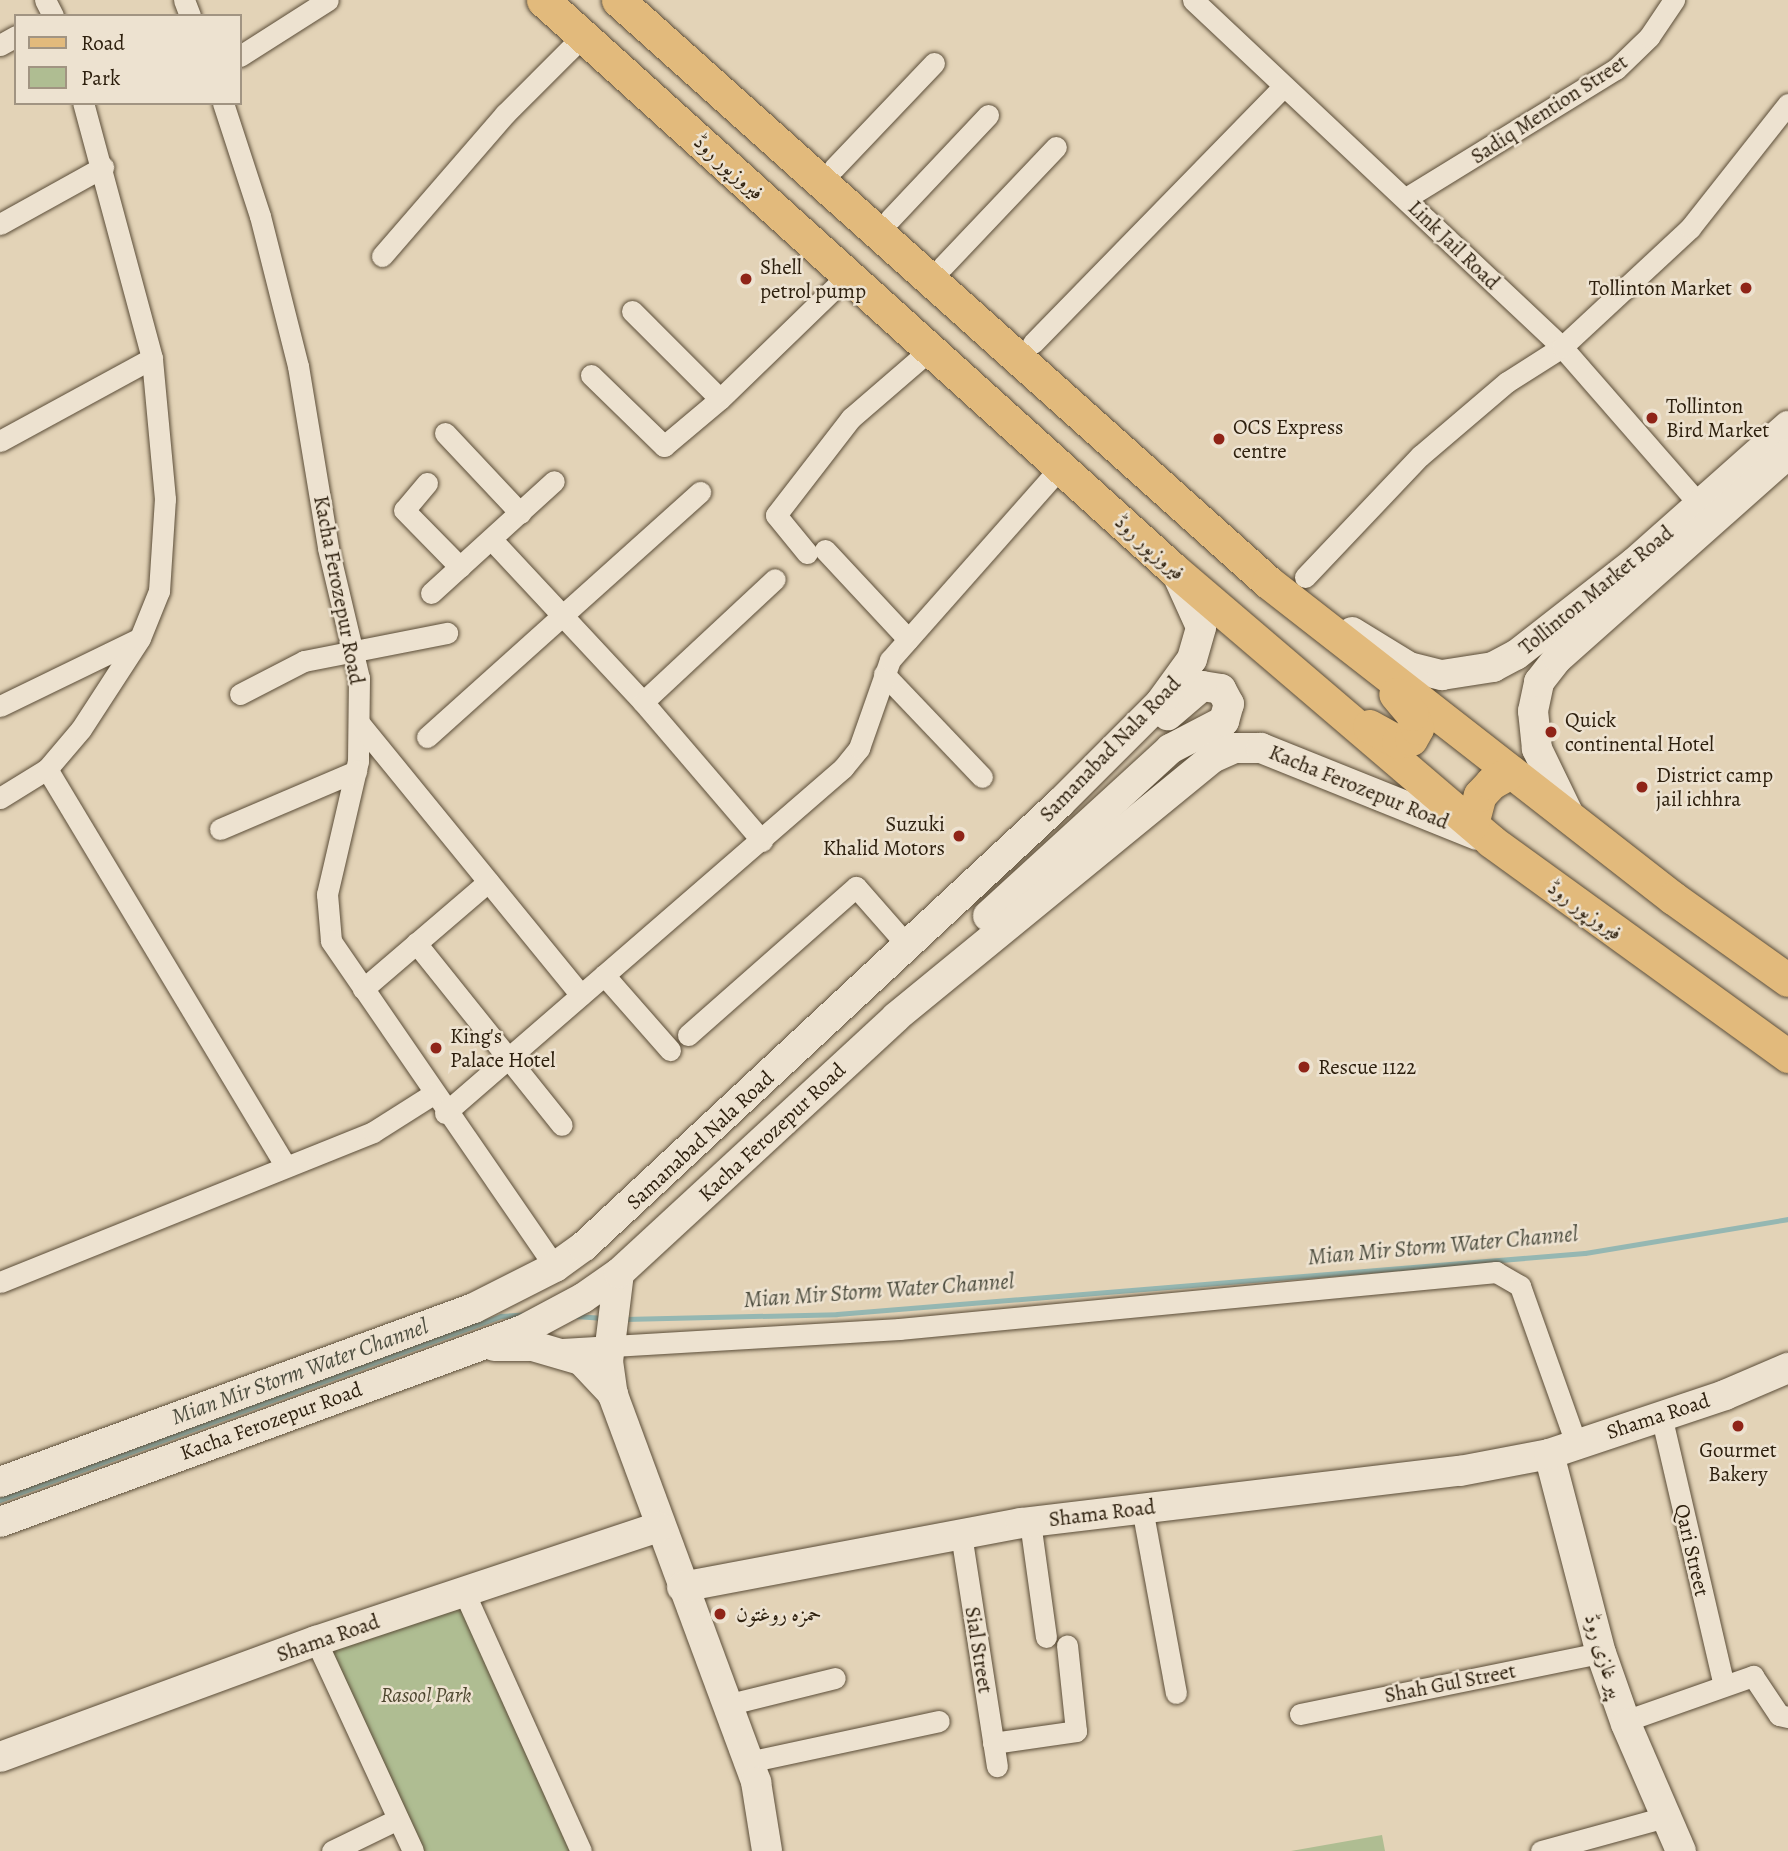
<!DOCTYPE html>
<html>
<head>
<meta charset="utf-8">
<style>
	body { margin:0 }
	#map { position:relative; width:1788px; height:1851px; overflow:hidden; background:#e3d3b7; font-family:Alegreya,Amiri,serif }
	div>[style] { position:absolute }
	.green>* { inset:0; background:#afbd92 }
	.stream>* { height:5px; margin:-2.5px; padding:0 2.5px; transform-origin:2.5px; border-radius:2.5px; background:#95b7b2 }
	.roads { filter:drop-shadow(0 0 2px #5b4d38) drop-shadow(0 0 2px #5b4d38) }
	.street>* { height:21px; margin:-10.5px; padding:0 10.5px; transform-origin:10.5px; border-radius:10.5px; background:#ede2d0 }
	.secondary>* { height:30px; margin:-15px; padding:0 15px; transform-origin:15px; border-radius:15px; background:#ede2d0 }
	.primary>* { height:33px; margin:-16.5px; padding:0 16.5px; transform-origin:16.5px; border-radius:16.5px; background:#e2ba7c }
	.dots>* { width:19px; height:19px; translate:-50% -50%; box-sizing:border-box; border:4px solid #ede2d0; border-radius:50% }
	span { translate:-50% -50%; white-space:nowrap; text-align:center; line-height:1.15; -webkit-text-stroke:5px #ede2d0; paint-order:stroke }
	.street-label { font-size:21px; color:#2e200e }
	.poi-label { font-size:21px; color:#2e200e }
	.left { translate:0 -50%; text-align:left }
	.right { translate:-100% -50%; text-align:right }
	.park-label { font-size:21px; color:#4e472f; font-style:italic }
	.water-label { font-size:23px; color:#4d4d3f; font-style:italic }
	.legend { position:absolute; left:14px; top:14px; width:228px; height:91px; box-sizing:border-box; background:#ede2d0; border:2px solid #a19482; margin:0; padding:9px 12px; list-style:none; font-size:21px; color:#2e200e }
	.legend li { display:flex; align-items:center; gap:14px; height:35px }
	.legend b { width:35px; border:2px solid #a19482 }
</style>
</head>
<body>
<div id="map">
	<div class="green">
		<div style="clip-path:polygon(464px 1592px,581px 1851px,413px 1851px,316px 1641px)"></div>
		<div style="clip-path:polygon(1382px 1835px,1385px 1851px,1291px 1851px)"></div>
	</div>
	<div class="stream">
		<div style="left:575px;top:1316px;width:29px;rotate:4deg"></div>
		<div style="left:624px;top:1319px;width:213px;rotate:-1.3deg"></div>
		<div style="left:837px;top:1314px;width:750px;rotate:-4.66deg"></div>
		<div style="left:1585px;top:1253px;width:206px;rotate:-9.5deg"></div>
		<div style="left:0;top:1500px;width:534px;rotate:-20.17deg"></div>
		<div style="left:501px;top:1316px;width:26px;rotate:-4deg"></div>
	</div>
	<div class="roads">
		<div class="street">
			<div style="left:45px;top:0;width:18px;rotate:63deg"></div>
			<div style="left:184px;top:0;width:17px;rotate:69deg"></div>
			<div style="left:1193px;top:0;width:507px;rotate:43.24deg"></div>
			<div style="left:1562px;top:347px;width:210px;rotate:48.9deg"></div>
			<div style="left:0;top:45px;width:18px;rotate:-29deg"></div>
			<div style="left:240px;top:56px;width:104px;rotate:-32.5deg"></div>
			<div style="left:223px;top:103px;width:119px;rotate:71.9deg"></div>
			<div style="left:260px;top:216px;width:155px;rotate:75.8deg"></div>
			<div style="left:298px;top:366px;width:184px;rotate:80.6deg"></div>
			<div style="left:328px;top:548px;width:134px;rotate:76.6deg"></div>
			<div style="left:359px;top:678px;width:83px;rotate:90.7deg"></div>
			<div style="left:358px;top:761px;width:137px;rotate:103.1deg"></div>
			<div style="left:327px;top:894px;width:47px;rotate:85.1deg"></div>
			<div style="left:331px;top:941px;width:396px;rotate:55.5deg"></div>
			<div style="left:834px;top:168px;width:145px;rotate:-46.4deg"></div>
			<div style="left:1406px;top:198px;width:246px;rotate:-31.6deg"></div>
			<div style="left:1616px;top:69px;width:46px;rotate:-44.1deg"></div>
			<div style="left:1649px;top:37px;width:45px;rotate:-56deg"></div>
			<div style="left:890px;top:219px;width:143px;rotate:-46.7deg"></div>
			<div style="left:0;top:224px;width:118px;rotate:-29deg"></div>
			<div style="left:382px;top:256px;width:188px;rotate:-49.1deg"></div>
			<div style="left:505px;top:114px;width:110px;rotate:-45deg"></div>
			<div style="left:943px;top:266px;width:164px;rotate:-46.5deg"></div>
			<div style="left:632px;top:311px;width:124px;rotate:45deg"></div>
			<div style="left:1033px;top:343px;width:359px;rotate:-45.7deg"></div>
			<div style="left:591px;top:375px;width:102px;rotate:44.2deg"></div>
			<div style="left:664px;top:446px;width:73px;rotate:-40deg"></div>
			<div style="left:720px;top:399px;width:178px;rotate:-44.1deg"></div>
			<div style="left:445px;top:433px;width:110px;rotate:46.8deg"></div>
			<div style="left:0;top:441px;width:173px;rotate:-28.6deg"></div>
			<div style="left:427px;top:483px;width:35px;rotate:130deg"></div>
			<div style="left:404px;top:510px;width:80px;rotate:45.5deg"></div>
			<div style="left:492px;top:540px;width:221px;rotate:47deg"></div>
			<div style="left:643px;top:702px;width:183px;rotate:49.4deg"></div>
			<div style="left:825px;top:550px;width:122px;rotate:47deg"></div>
			<div style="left:807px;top:553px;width:49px;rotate:-129.2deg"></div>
			<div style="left:776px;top:515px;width:123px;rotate:-52.3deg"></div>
			<div style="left:851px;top:418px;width:106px;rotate:-40.8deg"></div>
			<div style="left:1305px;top:577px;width:167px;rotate:-46.5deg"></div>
			<div style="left:1420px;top:456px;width:114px;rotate:-40.4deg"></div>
			<div style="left:1507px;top:382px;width:65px;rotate:-32.5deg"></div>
			<div style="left:1562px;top:347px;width:175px;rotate:-42.9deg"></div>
			<div style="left:1690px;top:228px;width:158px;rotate:-51.7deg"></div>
			<div style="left:431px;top:593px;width:166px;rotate:-42.3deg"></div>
			<div style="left:884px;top:674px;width:142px;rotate:46.4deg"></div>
			<div style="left:240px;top:694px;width:72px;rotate:-27.3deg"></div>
			<div style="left:304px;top:661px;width:146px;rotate:-11.1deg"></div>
			<div style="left:643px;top:702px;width:180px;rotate:-43deg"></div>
			<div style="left:0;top:706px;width:153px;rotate:-25.9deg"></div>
			<div style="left:359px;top:723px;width:351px;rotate:50.8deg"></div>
			<div style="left:427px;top:737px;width:367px;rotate:-41.9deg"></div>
			<div style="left:47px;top:769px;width:463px;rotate:59deg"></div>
			<div style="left:0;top:798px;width:55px;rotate:-31.7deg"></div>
			<div style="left:47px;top:769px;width:52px;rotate:-49.6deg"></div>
			<div style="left:81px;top:729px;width:108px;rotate:-57deg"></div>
			<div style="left:140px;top:638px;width:51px;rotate:-68deg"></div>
			<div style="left:159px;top:591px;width:92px;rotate:-86.3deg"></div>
			<div style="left:165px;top:499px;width:142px;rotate:-95.3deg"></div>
			<div style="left:152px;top:358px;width:264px;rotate:-105.1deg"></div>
			<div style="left:220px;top:829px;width:148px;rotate:-23.1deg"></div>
			<div style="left:416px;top:943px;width:233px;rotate:51.3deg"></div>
			<div style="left:604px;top:975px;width:100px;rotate:48.7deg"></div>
			<div style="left:363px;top:989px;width:165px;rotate:-40.6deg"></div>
			<div style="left:688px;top:1035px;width:224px;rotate:-41.4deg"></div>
			<div style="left:856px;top:887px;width:77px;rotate:48.7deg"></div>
			<div style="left:445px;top:1113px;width:527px;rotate:-40.92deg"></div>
			<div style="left:843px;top:768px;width:26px;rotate:-51deg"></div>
			<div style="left:859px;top:748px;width:93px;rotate:-70.6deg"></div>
			<div style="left:890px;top:660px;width:258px;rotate:-48.5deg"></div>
			<div style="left:0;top:1282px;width:402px;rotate:-21.9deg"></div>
			<div style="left:373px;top:1132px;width:71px;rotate:-32.3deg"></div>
			<div style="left:562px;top:1349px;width:338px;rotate:-3.4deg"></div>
			<div style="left:899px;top:1329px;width:600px;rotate:-5.45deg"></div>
			<div style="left:1496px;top:1272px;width:28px;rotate:30deg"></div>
			<div style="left:1520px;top:1286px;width:167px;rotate:70.4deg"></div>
			<div style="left:1661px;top:1415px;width:277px;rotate:76.9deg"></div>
			<div style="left:1142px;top:1508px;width:188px;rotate:79.6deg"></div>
			<div style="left:1030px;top:1522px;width:116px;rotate:82.1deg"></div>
			<div style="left:961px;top:1534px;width:235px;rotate:81.2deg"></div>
			<div style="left:464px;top:1592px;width:284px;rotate:65.7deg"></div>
			<div style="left:316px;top:1641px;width:231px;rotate:65.2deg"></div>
			<div style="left:726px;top:1705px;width:112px;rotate:-13.9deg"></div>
			<div style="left:1300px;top:1714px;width:307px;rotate:-11.5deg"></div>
			<div style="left:1625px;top:1721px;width:136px;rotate:-19.4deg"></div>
			<div style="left:1753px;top:1676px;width:47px;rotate:56.3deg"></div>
			<div style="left:1779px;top:1715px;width:9px;rotate:13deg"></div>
			<div style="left:993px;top:1743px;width:84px;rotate:-8.2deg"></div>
			<div style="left:1076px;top:1731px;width:86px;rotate:-96deg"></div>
			<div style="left:748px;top:1762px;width:195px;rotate:-12.1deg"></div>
			<div style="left:332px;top:1851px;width:73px;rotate:-25.9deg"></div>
			<div style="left:1541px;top:1851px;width:133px;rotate:-15.3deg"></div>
		</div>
		<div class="secondary">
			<div style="left:1352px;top:632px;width:67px;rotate:31.6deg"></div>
			<div style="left:1409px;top:667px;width:34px;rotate:14deg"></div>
			<div style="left:1442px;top:675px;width:52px;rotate:-8.9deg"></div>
			<div style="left:1493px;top:667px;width:26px;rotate:-28deg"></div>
			<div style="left:1516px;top:655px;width:151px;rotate:-38deg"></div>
			<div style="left:1635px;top:562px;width:205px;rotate:-41.6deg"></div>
			<div style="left:1570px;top:817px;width:76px;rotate:-115.9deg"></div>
			<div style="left:1537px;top:749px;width:38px;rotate:-96deg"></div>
			<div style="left:1533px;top:711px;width:30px;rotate:-78deg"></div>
			<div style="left:1539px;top:682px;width:31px;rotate:-52deg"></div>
			<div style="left:1558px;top:658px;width:307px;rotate:-41.6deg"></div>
			<div style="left:988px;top:916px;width:247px;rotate:-42.5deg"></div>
			<div style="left:1170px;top:749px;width:61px;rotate:-27.4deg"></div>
			<div style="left:1224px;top:721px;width:18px;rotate:-74deg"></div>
			<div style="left:1229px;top:704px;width:17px;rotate:-118deg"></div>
			<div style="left:1221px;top:689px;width:19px;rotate:-171deg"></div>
			<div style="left:1202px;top:686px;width:45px;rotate:139.5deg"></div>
			<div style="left:619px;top:1273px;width:89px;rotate:97.1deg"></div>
			<div style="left:608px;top:1361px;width:34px;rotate:82deg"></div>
			<div style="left:613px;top:1395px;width:413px;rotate:69.7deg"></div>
			<div style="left:756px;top:1782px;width:70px;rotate:80.9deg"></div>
			<div style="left:494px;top:1346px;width:39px"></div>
			<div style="left:533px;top:1346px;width:50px;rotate:16.3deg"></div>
			<div style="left:581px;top:1360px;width:47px;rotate:46.7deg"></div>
			<div style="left:1549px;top:1454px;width:206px;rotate:75.4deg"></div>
			<div style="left:1601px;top:1653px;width:75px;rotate:70.6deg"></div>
			<div style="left:1626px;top:1724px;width:138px;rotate:66.6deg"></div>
			<div style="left:0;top:1482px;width:505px;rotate:-20.16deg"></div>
			<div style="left:474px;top:1308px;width:91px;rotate:-26.8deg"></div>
			<div style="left:555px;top:1267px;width:34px;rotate:-36deg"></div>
			<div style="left:583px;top:1247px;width:652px;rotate:-42.95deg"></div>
			<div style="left:1060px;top:803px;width:141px;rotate:-45deg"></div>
			<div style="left:1160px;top:703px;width:54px;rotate:-54deg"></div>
			<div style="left:1192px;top:659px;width:33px;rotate:-74deg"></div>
			<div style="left:1201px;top:627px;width:56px;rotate:-114.3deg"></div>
			<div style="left:0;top:1522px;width:557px;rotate:-20.16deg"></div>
			<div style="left:523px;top:1330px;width:68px;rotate:-28.1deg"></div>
			<div style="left:583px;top:1298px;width:44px;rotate:-34.8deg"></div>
			<div style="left:619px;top:1273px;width:377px;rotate:-42.7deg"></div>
			<div style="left:896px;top:1017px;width:409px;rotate:-39.3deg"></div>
			<div style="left:1212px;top:758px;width:24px;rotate:-24deg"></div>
			<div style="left:1234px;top:748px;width:27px"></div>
			<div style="left:1261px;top:748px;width:233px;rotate:21.9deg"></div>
			<div style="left:682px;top:1587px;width:345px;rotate:-10.7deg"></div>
			<div style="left:1021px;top:1523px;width:442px;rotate:-6.8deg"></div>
			<div style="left:1460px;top:1471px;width:91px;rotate:-10.8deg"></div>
			<div style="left:1549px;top:1454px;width:186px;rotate:-18.5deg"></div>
			<div style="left:1725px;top:1395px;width:69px;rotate:-23.2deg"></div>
			<div style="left:0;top:1757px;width:337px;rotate:-20.2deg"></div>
			<div style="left:316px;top:1641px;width:361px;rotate:-18.4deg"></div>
		</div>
		<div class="primary">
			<div style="left:543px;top:0;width:849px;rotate:42.09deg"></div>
			<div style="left:1173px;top:569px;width:418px;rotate:40.5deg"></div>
			<div style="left:1491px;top:841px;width:367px;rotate:35.9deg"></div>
			<div style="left:618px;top:0;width:872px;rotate:41.84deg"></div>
			<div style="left:1268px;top:582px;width:514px;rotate:37.96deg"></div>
			<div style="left:1673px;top:898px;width:141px;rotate:35.5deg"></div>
			<div style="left:1369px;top:726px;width:33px;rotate:29deg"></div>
			<div style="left:1398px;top:742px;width:13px;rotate:-13deg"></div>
			<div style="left:1411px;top:739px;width:13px;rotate:-61deg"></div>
			<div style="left:1417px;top:728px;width:15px;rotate:-110deg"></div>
			<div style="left:1412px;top:714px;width:26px;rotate:-130deg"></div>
			<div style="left:1472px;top:824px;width:30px;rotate:-75deg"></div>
			<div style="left:1480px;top:795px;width:16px;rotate:-47deg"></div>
			<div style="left:1491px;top:783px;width:23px;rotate:-29deg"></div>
		</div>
	</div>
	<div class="dots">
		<div style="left:746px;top:279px;background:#8f2418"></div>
		<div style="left:1746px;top:288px;background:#8f2418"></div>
		<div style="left:1652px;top:418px;background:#8f2418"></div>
		<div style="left:1219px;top:439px;background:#8f2418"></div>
		<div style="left:1551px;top:732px;background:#8f2418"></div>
		<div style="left:1642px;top:787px;background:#8f2418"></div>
		<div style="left:959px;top:836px;background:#8f2418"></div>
		<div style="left:436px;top:1048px;background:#8f2418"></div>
		<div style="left:1304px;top:1067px;background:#8f2418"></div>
		<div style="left:1738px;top:1426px;background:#8f2418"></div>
		<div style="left:720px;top:1614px;background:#8f2418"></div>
	</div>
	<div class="street-label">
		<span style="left:1549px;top:109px;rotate:-33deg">Sadiq Mention Street</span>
		<span style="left:729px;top:167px;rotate:42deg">فیروزپور روڈ</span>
		<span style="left:1454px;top:245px;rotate:44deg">Link Jail Road</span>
		<span style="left:1150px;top:547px;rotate:42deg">فیروزپور روڈ</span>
		<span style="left:339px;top:590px;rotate:79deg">Kacha Ferozepur Road</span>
		<span style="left:1596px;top:590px;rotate:-39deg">Tollinton Market Road</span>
		<span style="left:1110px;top:749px;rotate:-46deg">Samanabad Nala Road</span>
		<span style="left:1359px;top:787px;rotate:22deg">Kacha Ferozepur Road</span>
		<span style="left:1585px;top:910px;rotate:36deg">فیروزپور روڈ</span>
		<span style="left:772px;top:1132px;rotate:-43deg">Kacha Ferozepur Road</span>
		<span style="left:700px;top:1140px;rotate:-43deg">Samanabad Nala Road</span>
		<span style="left:1658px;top:1416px;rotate:-18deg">Shama Road</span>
		<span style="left:271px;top:1421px;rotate:-20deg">Kacha Ferozepur Road</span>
		<span style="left:1102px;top:1513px;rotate:-7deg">Shama Road</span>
		<span style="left:1692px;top:1550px;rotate:77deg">Qari Street</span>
		<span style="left:328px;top:1638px;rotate:-19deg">Shama Road</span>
		<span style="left:979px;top:1650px;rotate:81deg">Sial Street</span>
		<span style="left:1604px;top:1656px;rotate:73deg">پیر غازی روڈ</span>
		<span style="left:1450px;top:1683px;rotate:-11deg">Shah Gul Street</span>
	</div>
	<div class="poi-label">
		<span class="left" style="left:760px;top:279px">Shell<br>petrol pump</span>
		<span class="right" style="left:1732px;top:288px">Tollinton Market</span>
		<span class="left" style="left:1666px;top:418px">Tollinton<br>Bird Market</span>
		<span class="left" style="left:1233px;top:439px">OCS Express<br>centre</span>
		<span class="left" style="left:1565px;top:732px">Quick<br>continental Hotel</span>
		<span class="left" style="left:1656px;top:787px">District camp<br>jail ichhra</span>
		<span class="right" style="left:945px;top:836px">Suzuki<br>Khalid Motors</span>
		<span class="left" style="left:450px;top:1048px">King's<br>Palace Hotel</span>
		<span class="left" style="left:1318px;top:1067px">Rescue 1122</span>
		<span style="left:1738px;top:1462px">Gourmet<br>Bakery</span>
		<span class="left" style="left:736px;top:1614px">حمزه روغتون</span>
	</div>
	<div class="park-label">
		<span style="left:426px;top:1695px">Rasool Park</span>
	</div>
	<div class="water-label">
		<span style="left:1443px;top:1246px;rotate:-5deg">Mian Mir Storm Water Channel</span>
		<span style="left:879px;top:1291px;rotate:-4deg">Mian Mir Storm Water Channel</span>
		<span style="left:300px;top:1372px;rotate:-20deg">Mian Mir Storm Water Channel</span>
	</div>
	<ul class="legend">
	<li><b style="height:9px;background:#e2ba7c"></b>Road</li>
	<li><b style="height:19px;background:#afbd92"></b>Park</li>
	</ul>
</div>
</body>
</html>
